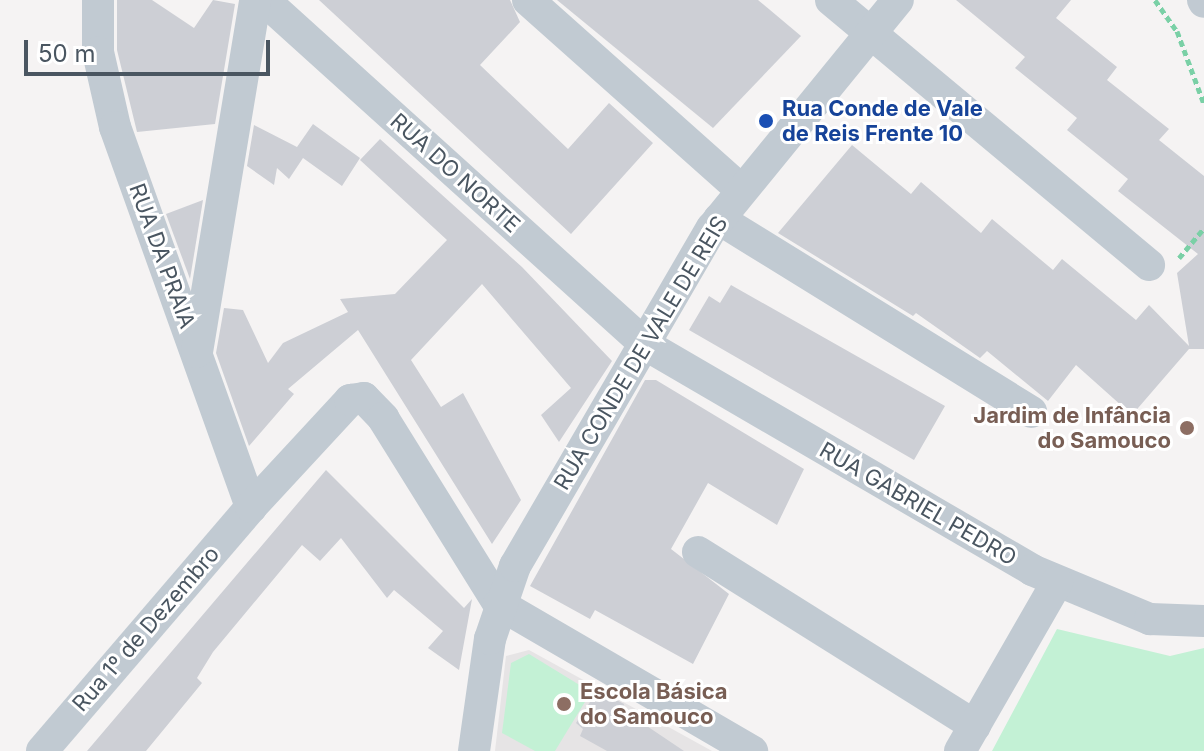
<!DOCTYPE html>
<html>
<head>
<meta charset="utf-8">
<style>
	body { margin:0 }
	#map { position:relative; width:1204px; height:751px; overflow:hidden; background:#f5f3f3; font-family:Inter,sans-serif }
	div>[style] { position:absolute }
	.education>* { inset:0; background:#e6e4e5 }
	.green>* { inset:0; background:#c3f1d5 }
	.building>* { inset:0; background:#cdcfd5 }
	.path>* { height:5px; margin-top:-2.5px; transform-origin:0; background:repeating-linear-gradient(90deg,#7ad0a6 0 6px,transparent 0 10px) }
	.street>* { height:32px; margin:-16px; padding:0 16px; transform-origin:16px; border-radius:16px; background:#c1cad2 }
	.dots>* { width:22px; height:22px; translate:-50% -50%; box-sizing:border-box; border:4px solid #fff; border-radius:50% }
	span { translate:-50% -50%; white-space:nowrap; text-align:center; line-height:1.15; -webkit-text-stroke:6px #fff; paint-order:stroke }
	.transit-label { font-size:22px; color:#164399; font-weight:700 }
	.left { translate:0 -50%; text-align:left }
	.street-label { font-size:22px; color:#4a5661 }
	.education-label { font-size:22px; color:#785e54; font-weight:700 }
	.right { translate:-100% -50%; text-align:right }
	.scale { position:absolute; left:24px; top:40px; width:246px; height:36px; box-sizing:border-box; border:4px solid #4a5661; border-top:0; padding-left:10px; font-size:24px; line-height:28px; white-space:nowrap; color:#4a5661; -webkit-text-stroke:6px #fff; paint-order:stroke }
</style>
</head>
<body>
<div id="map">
	<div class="education">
		<div style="clip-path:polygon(529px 650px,712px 751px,495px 751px,506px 656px)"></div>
	</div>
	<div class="green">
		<div style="clip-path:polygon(1057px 629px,1170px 656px,1204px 648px,1204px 751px,992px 751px)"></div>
		<div style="clip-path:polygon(529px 654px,591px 692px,555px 751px,535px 751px,502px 733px,511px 663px)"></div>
	</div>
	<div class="building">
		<div style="clip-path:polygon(117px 0,152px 0,194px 28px,213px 0,235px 4px,215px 124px,137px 132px,117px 50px)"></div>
		<div style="clip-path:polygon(319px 0,510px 0,520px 22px,480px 65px,568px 149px,609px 103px,653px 143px,571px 234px)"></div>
		<div style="clip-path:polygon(557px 0,758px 0,801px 36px,713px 128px)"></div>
		<div style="clip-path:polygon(956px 0,1071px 0,1056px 18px,1117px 67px,1107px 80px,1169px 129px,1159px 140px,1204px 176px,1204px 349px,1189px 349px,1132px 415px,1076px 365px,1048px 401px,987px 351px,980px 358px,916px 313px,913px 316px,778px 233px,852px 145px,911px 194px,921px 182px,981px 233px,992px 219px,1053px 270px,1062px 259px,1136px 320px,1149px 305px,1189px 346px,1177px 273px,1198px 254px,1118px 191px,1128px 179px,1067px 130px,1077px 118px,1015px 68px,1025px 57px)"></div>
		<div style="clip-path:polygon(313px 124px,360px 158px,342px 186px,303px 158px,289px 179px,277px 168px,274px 185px,247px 166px,254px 125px,297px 147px)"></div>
		<div style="clip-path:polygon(380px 139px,522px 267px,612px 361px,559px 442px,541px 415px,571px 388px,482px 284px,411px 360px,441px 407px,463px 393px,521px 500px,492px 544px,358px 330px,288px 389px,294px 394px,249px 446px,216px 353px,224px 308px,243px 310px,268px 363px,283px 343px,348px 312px,340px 299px,395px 294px,447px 240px,360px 160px)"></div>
		<div style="clip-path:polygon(203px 200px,190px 279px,166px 214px)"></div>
		<div style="clip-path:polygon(731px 285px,945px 406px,914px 460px,689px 330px,709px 296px,720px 303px)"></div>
		<div style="clip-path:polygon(645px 380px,656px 380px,804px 469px,777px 525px,708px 483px,671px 549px,729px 594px,693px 664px,595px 610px,590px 619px,530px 586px)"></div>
		<div style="clip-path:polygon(326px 470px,464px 608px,472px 599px,459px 670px,428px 648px,443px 631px,394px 590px,387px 598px,341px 538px,320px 561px,302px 545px,213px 652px,197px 678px,202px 683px,146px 751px,87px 751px)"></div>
		<div style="clip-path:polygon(598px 690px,624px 704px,623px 710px,684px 751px,607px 751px,580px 736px,583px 729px,576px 723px)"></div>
	</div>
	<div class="path">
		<div style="left:1155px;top:0;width:38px;rotate:55deg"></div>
		<div style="left:1177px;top:31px;width:78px;rotate:69.7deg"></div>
		<div style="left:1179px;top:258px;width:39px;rotate:-50deg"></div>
	</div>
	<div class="street">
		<div style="left:98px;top:0;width:52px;rotate:90deg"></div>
		<div style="left:98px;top:52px;width:77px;rotate:77.2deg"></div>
		<div style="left:115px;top:127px;width:404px;rotate:70.3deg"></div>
		<div style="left:264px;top:0;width:515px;rotate:42.09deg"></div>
		<div style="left:646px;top:345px;width:447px;rotate:30.2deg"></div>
		<div style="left:1032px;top:570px;width:128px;rotate:22.6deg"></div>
		<div style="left:1150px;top:619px;width:54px;rotate:2.1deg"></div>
		<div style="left:528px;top:0;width:284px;rotate:41.7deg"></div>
		<div style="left:831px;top:0;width:414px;rotate:39.8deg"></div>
		<div style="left:1203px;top:0;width:2px;rotate:63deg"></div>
		<div style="left:719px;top:219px;width:367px;rotate:31.7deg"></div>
		<div style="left:197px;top:352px;width:357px;rotate:-80.6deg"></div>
		<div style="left:698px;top:552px;width:327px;rotate:32.1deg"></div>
		<div style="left:42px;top:751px;width:321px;rotate:-49.4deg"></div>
		<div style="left:251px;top:507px;width:146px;rotate:-47.2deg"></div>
		<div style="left:350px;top:400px;width:14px;rotate:-8deg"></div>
		<div style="left:364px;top:398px;width:28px;rotate:46deg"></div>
		<div style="left:383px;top:418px;width:219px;rotate:58.1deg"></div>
		<div style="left:499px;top:604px;width:293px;rotate:30.2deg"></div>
		<div style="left:474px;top:751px;width:113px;rotate:-81.9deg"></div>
		<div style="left:490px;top:639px;width:77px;rotate:-71.1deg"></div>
		<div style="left:515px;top:566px;width:391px;rotate:-59.8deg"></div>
		<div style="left:712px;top:228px;width:294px;rotate:-50.8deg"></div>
		<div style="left:960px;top:751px;width:195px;rotate:-60.1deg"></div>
	</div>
	<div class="dots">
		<div style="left:766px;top:121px;background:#1a4fb4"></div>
		<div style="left:1187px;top:428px;background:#8d6e63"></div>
		<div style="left:564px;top:704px;background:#8d6e63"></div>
	</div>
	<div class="transit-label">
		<span class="left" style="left:782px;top:121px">Rua Conde de Vale<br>de Reis Frente 10</span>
	</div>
	<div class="street-label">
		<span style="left:455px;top:173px;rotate:42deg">RUA DO NORTE</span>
		<span style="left:162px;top:256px;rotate:70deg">RUA DA PRAIA</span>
		<span style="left:641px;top:353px;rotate:-59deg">RUA CONDE DE VALE DE REIS</span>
		<span style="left:918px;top:504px;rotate:30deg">RUA GABRIEL PEDRO</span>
		<span style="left:146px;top:629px;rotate:-49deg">Rua 1º de Dezembro</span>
	</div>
	<div class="education-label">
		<span class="right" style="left:1171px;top:428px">Jardim de Infância<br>do Samouco</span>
		<span class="left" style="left:580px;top:704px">Escola Básica<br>do Samouco</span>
	</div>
	<div class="scale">50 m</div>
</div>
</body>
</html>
